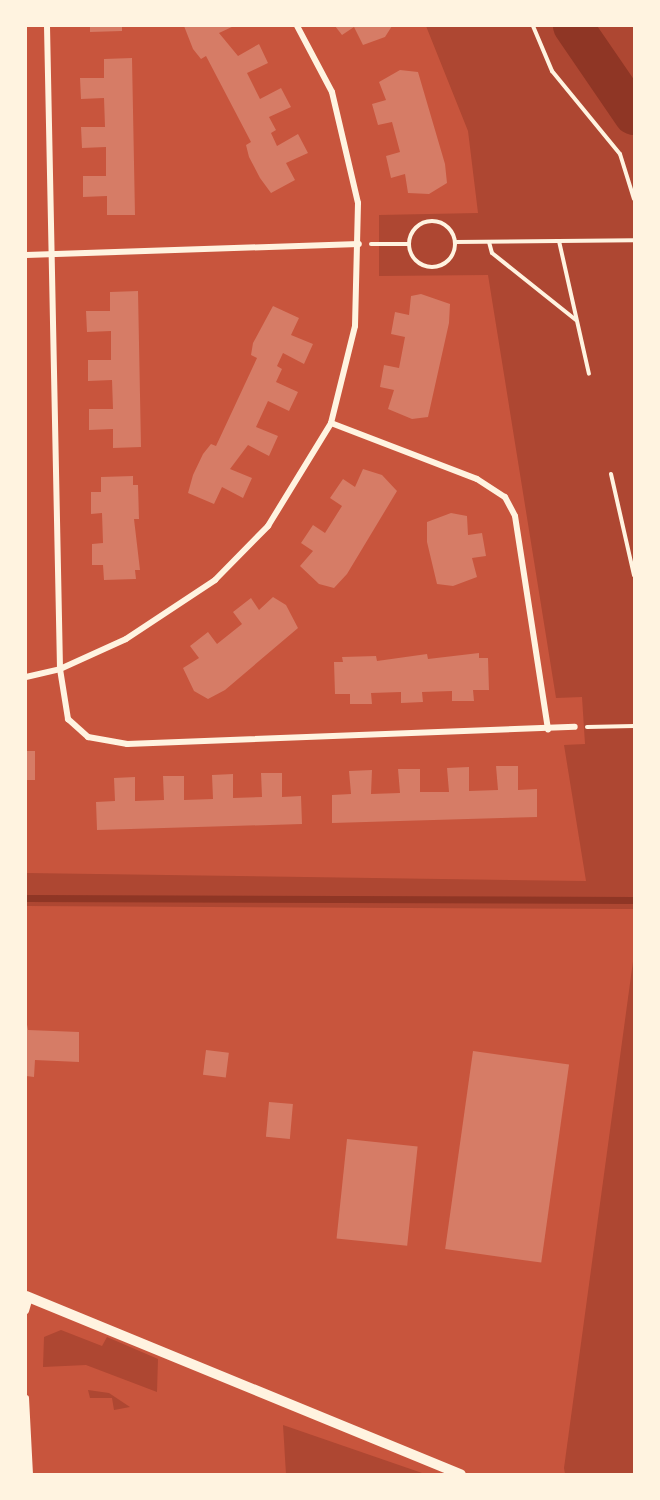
<!DOCTYPE html>
<html>
<head>
<meta charset="utf-8">
<style>
	body { margin:0 }
	#map { position:relative; width:660px; height:1500px; overflow:hidden; background:#c8553d; font-family:Figtree,sans-serif }
	div>[style] { position:absolute }
	.green>* { inset:0; background:#ae4732 }
	.stream>* { height:7px; margin:-3.5px; padding:0 3.5px; transform-origin:3.5px; border-radius:3.5px; background:#8f3625 }
	.river>* { height:40px; margin:-20px; padding:0 20px; transform-origin:20px; border-radius:20px; background:#8f3625 }
	.building>* { inset:0; background:#d67c66; transform-origin:0 0 }
	.path>* { height:4px; margin:-2px; padding:0 2px; transform-origin:2px; border-radius:2px; background:#fff3e0 }
	.path>.ring { margin:-2px; padding:0; box-sizing:content-box; background:none; border:4px solid #fff3e0; border-radius:50% }
	.minor>* { height:6px; margin:-3px; padding:0 3px; transform-origin:3px; border-radius:3px; background:#fff3e0 }
	.tertiary>* { height:10px; margin:-5px; padding:0 5px; transform-origin:5px; border-radius:5px; background:#fff3e0 }
	span { translate:-50% -50%; white-space:nowrap; text-align:center; line-height:1.15; -webkit-text-stroke:6px #fff3e0; paint-order:stroke }
	.frame { position:absolute; inset:0; border:27px solid #fff3e0; pointer-events:none }
</style>
</head>
<body>
<div id="map">
	<div class="green">
		<div style="clip-path:polygon(426px 26px,634px 26px,634px 909px,26px 906px,26px 873px,586px 881px,564px 745px,585px 744px,582px 697px,556px 698px,488px 275px,379px 276px,379px 215px,478px 213px,468px 131px)"></div>
		<div style="clip-path:polygon(634px 954px,634px 1474px,565px 1474px,564px 1468px)"></div>
		<div style="clip-path:polygon(61px 1330px,102px 1346px,107px 1337px,158px 1359px,157px 1392px,86px 1365px,43px 1367px,44px 1337px)"></div>
		<div style="clip-path:polygon(88px 1390px,109px 1393px,130px 1407px,114px 1410px,112px 1398px,90px 1398px)"></div>
		<div style="clip-path:polygon(283px 1425px,425px 1474px,286px 1474px)"></div>
	</div>
	<div class="stream">
		<div style="left:26px;top:898px;width:608px;rotate:0.19deg"></div>
	</div>
	<div class="river">
		<div style="left:573px;top:26px;width:108px;rotate:55.6deg"></div>
	</div>
	<div class="building">
		<div style="clip-path:polygon(90px 26px,122px 26px,122px 31px,90px 32px)"></div>
		<div style="clip-path:polygon(184px 26px,234px 26px,219px 33px,238px 56px,259px 44px,268px 63px,247px 73px,260px 99px,281px 88px,291px 107px,269px 117px,276px 130px,271px 133px,277px 146px,298px 134px,308px 153px,286px 163px,295px 180px,271px 193px,260px 178px,249px 157px,246px 145px,251px 142px,206px 56px,201px 59px,193px 49px)"></div>
		<div style="clip-path:polygon(335px 26px,392px 26px,385px 37px,363px 45px,354px 27px,342px 35px)"></div>
		<div style="clip-path:polygon(132px 58px,135px 215px,107px 215px,107px 196px,83px 197px,83px 176px,106px 176px,106px 147px,82px 148px,81px 127px,105px 127px,104px 98px,81px 99px,80px 78px,104px 78px,104px 59px)"></div>
		<div style="clip-path:polygon(400px 70px,418px 72px,445px 164px,447px 183px,429px 194px,408px 193px,405px 174px,391px 178px,386px 156px,400px 152px,392px 122px,378px 125px,372px 104px,386px 100px,379px 82px)"></div>
		<div style="clip-path:polygon(138px 291px,141px 447px,113px 448px,113px 429px,89px 430px,89px 409px,113px 409px,112px 380px,88px 381px,88px 360px,111px 360px,111px 331px,87px 332px,86px 311px,110px 311px,110px 292px)"></div>
		<div style="clip-path:polygon(421px 294px,450px 304px,449px 323px,428px 417px,412px 419px,388px 409px,394px 390px,380px 387px,384px 365px,399px 368px,400px 363px,405px 337px,391px 334px,395px 312px,409px 315px,411px 296px)"></div>
		<div style="clip-path:polygon(273px 306px,299px 318px,291px 335px,313px 344px,304px 364px,283px 353px,277px 366px,282px 369px,276px 382px,298px 392px,289px 411px,268px 401px,256px 427px,278px 436px,269px 456px,248px 445px,230px 469px,252px 478px,243px 498px,222px 487px,214px 504px,188px 493px,193px 475px,203px 454px,211px 444px,216px 446px,257px 358px,251px 355px,253px 343px)"></div>
		<div style="clip-path:polygon(363px 469px,382px 475px,397px 491px,347px 574px,334px 588px,319px 584px,300px 566px,313px 551px,301px 543px,313px 525px,325px 533px,342px 506px,330px 498px,343px 479px,355px 487px)"></div>
		<div style="clip-path:polygon(133px 476px,133px 485px,138px 485px,139px 519px,134px 519px,140px 570px,135px 570px,136px 579px,104px 580px,103px 565px,92px 565px,92px 544px,103px 543px,102px 513px,91px 514px,91px 492px,101px 492px,101px 477px)"></div>
		<div style="clip-path:polygon(451px 513px,467px 516px,468px 535px,482px 533px,486px 556px,472px 558px,477px 577px,453px 586px,437px 584px,427px 542px,427px 522px)"></div>
		<div style="clip-path:polygon(273px 597px,286px 605px,298px 628px,225px 690px,208px 699px,194px 691px,183px 668px,199px 658px,190px 646px,208px 632px,217px 644px,242px 624px,233px 612px,251px 598px,259px 610px)"></div>
		<div style="clip-path:polygon(479px 653px,479px 658px,488px 658px,489px 690px,473px 690px,474px 701px,452px 701px,452px 691px,422px 692px,423px 702px,401px 703px,401px 692px,371px 693px,372px 704px,350px 704px,350px 694px,335px 694px,334px 662px,343px 662px,342px 657px,376px 656px,377px 661px,427px 654px,428px 659px)"></div>
		<div style="left:26px;top:751px;width:9px;height:29px"></div>
		<div style="clip-path:polygon(496px 766px,518px 766px,518px 790px,537px 789px,537px 817px,332px 823px,332px 795px,351px 794px,349px 771px,372px 770px,371px 794px,400px 793px,398px 769px,420px 769px,420px 792px,449px 792px,447px 768px,469px 767px,469px 791px,498px 790px)"></div>
		<div style="clip-path:polygon(261px 773px,282px 773px,282px 797px,301px 796px,302px 824px,97px 830px,96px 802px,115px 801px,114px 778px,135px 777px,135px 801px,164px 800px,163px 776px,184px 776px,184px 800px,213px 799px,212px 775px,233px 774px,233px 798px,262px 797px)"></div>
		<div style="clip-path:polygon(26px 1019px,28px 1030px,79px 1032px,79px 1062px,35px 1060px,34px 1077px,26px 1076px)"></div>
		<div style="left:206px;top:1050px;width:23px;height:25px;rotate:7deg"></div>
		<div style="left:473px;top:1051px;width:97px;height:200px;rotate:8deg"></div>
		<div style="left:269px;top:1102px;width:24px;height:35px;rotate:5deg"></div>
		<div style="left:347px;top:1139px;width:71px;height:100px;rotate:6deg"></div>
	</div>
	<div class="path">
		<div style="left:533px;top:26px;width:49px;rotate:67.1deg"></div>
		<div style="left:552px;top:71px;width:107px;rotate:50.7deg"></div>
		<div style="left:620px;top:154px;width:47px;rotate:72.7deg"></div>
		<div class="ring" style="left:409px;top:221px;width:42px;height:42px"></div>
		<div style="left:559px;top:241px;width:136px;rotate:77.3deg"></div>
		<div style="left:455px;top:242px;width:179px;rotate:-0.6deg"></div>
		<div style="left:489px;top:242px;width:11px;rotate:75deg"></div>
		<div style="left:492px;top:253px;width:107px;rotate:38.6deg"></div>
		<div style="left:371px;top:244px;width:38px"></div>
		<div style="left:611px;top:474px;width:104px;rotate:77.2deg"></div>
		<div style="left:587px;top:727px;width:47px;rotate:-1.2deg"></div>
	</div>
	<div class="minor">
		<div style="left:47px;top:26px;width:643px;rotate:88.84deg"></div>
		<div style="left:60px;top:669px;width:51px;rotate:80.9deg"></div>
		<div style="left:68px;top:719px;width:27px;rotate:42deg"></div>
		<div style="left:88px;top:737px;width:40px;rotate:10deg"></div>
		<div style="left:127px;top:744px;width:448px;rotate:-2.2deg"></div>
		<div style="left:26px;top:255px;width:333px;rotate:-1.9deg"></div>
		<div style="left:331px;top:423px;width:156px;rotate:21deg"></div>
		<div style="left:477px;top:479px;width:33px;rotate:33deg"></div>
		<div style="left:505px;top:497px;width:21px;rotate:62deg"></div>
		<div style="left:515px;top:516px;width:216px;rotate:81.2deg"></div>
		<div style="left:26px;top:677px;width:35px;rotate:-13deg"></div>
		<div style="left:60px;top:669px;width:72px;rotate:-24.4deg"></div>
		<div style="left:126px;top:639px;width:107px;rotate:-33.5deg"></div>
		<div style="left:215px;top:580px;width:76px;rotate:-45.5deg"></div>
		<div style="left:268px;top:526px;width:121px;rotate:-58.5deg"></div>
		<div style="left:331px;top:423px;width:100px;rotate:-76.1deg"></div>
		<div style="left:355px;top:326px;width:123px;rotate:-88.6deg"></div>
		<div style="left:358px;top:203px;width:114px;rotate:-103.2deg"></div>
		<div style="left:332px;top:92px;width:75px;rotate:-117.9deg"></div>
		<div style="left:26px;top:1311px;width:15px;rotate:-74deg"></div>
		<div style="left:26px;top:1398px;width:76px;rotate:87deg"></div>
	</div>
	<div class="tertiary">
		<div style="left:26px;top:1296px;width:470px;rotate:22.3deg"></div>
	</div>
	<div class="frame"></div>
</div>
</body>
</html>
